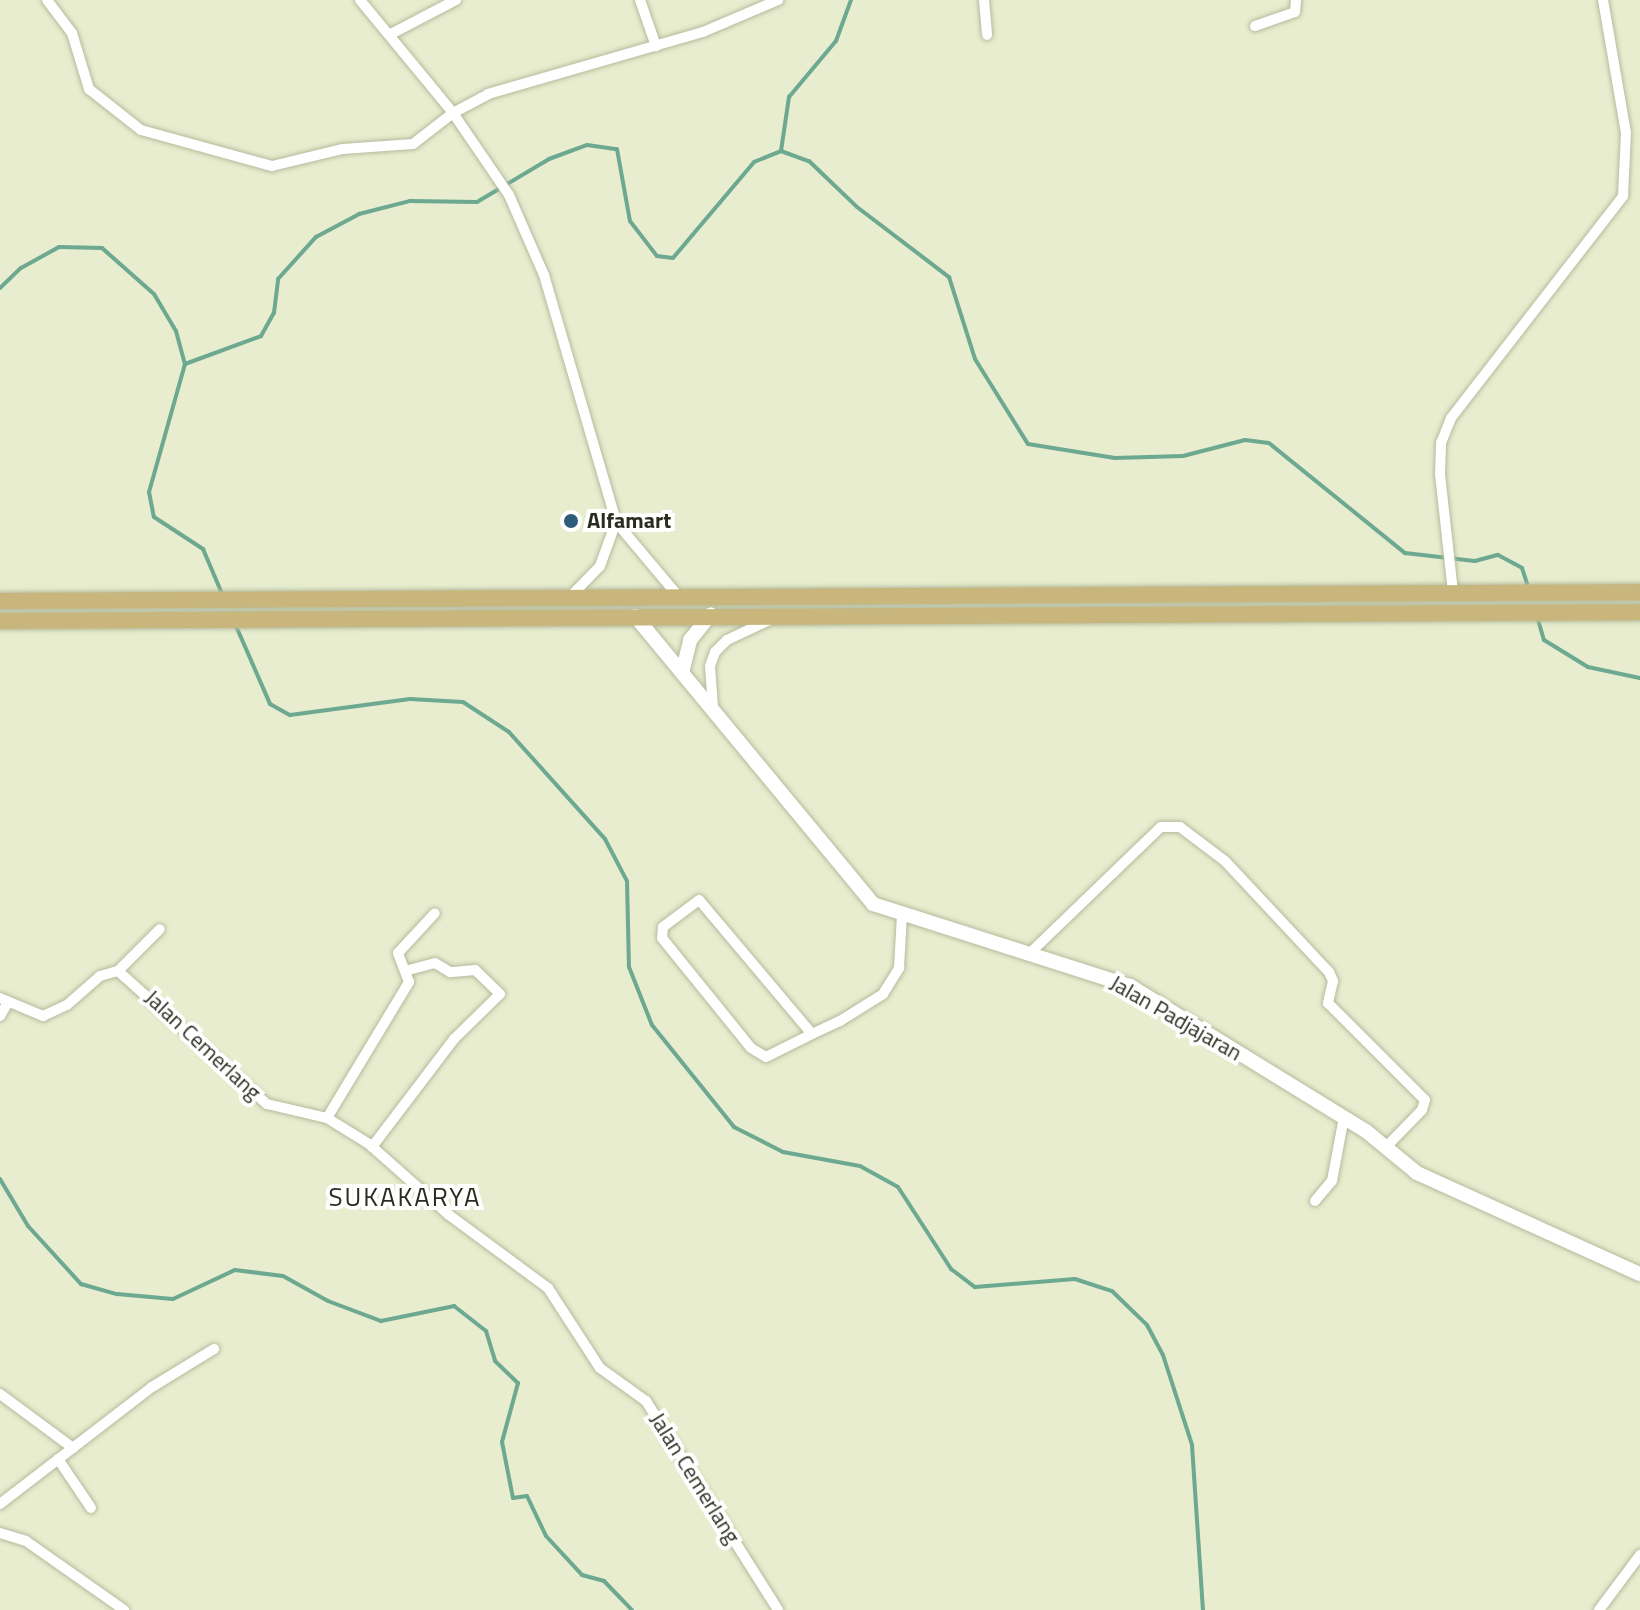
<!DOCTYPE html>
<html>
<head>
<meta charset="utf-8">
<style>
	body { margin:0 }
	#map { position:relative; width:1640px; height:1610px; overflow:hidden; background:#e7edce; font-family:"Titillium Web",sans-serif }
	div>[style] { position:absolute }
	.stream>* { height:4px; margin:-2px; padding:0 2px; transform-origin:2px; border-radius:2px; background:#6da890 }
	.roads { filter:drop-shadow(0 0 2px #b5bb9d) drop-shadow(0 0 2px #b5bb9d) }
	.minor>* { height:10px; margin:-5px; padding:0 5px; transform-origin:5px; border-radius:5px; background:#fff }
	.tertiary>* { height:14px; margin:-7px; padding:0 7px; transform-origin:7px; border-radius:7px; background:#fff }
	.primary>* { height:16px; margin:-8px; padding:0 8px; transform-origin:8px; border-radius:8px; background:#c8b67c }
	.dots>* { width:22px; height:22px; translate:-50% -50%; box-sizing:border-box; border:4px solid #fff; border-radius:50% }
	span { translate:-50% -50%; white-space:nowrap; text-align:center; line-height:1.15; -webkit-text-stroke:8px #fff; paint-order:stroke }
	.poi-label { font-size:22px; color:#2a2c20; font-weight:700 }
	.left { translate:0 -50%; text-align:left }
	.street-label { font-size:22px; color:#2a2c20 }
	.quarter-label { font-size:26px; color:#2a2c20; letter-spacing:2px }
</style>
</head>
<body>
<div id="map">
	<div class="stream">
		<div style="left:781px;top:151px;width:55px;rotate:-81.6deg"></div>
		<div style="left:789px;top:97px;width:73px;rotate:-50deg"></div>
		<div style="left:836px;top:41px;width:44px;rotate:-69.9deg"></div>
		<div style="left:0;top:288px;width:29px;rotate:-44deg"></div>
		<div style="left:21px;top:268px;width:43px;rotate:-28.9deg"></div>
		<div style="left:59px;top:247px;width:43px;rotate:1.3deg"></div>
		<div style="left:102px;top:248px;width:69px;rotate:41.5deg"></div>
		<div style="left:154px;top:294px;width:43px;rotate:59.3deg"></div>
		<div style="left:176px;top:331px;width:34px;rotate:75deg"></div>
		<div style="left:185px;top:364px;width:133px;rotate:105.7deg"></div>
		<div style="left:149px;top:492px;width:25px;rotate:79deg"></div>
		<div style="left:154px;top:517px;width:59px;rotate:33.1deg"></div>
		<div style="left:203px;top:549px;width:51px;rotate:66.9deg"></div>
		<div style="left:185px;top:364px;width:81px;rotate:-20.2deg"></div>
		<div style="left:261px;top:336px;width:26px;rotate:-61deg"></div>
		<div style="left:274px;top:313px;width:34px;rotate:-83deg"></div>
		<div style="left:278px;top:279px;width:57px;rotate:-47.9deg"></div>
		<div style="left:316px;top:237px;width:49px;rotate:-28.1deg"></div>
		<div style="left:359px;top:214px;width:53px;rotate:-14.3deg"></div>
		<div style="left:410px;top:201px;width:67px;rotate:0.9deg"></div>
		<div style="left:477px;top:202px;width:84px;rotate:-30.8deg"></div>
		<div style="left:549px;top:159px;width:40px;rotate:-20.2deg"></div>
		<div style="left:587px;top:145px;width:30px;rotate:8deg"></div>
		<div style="left:617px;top:149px;width:73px;rotate:79.8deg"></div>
		<div style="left:630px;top:221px;width:44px;rotate:52.4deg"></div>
		<div style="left:657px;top:256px;width:16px;rotate:7deg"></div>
		<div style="left:673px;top:258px;width:126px;rotate:-49.8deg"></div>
		<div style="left:754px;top:162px;width:29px;rotate:-22deg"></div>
		<div style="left:781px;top:151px;width:30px;rotate:20deg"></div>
		<div style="left:809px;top:161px;width:66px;rotate:43.8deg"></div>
		<div style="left:857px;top:207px;width:116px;rotate:37.3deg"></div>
		<div style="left:949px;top:277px;width:86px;rotate:72.4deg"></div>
		<div style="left:975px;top:359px;width:100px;rotate:58.1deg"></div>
		<div style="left:1028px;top:444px;width:88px;rotate:9.1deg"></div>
		<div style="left:1115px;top:458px;width:68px;rotate:-1.7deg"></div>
		<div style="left:1183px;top:456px;width:64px;rotate:-14.5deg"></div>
		<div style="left:1245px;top:440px;width:24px;rotate:7deg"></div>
		<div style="left:1269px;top:443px;width:175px;rotate:39deg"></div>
		<div style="left:1405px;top:553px;width:70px;rotate:6.5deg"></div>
		<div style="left:1475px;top:561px;width:24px;rotate:-15deg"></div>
		<div style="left:1498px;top:555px;width:27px;rotate:28deg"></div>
		<div style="left:1522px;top:568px;width:22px;rotate:72deg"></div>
		<div style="left:1537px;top:616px;width:25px;rotate:74deg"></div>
		<div style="left:1544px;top:640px;width:52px;rotate:31.5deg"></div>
		<div style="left:1588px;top:667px;width:53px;rotate:11.9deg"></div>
		<div style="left:236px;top:626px;width:85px;rotate:66.4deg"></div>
		<div style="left:270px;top:704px;width:23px;rotate:29deg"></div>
		<div style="left:290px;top:715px;width:121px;rotate:-7.6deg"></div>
		<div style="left:410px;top:699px;width:53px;rotate:3.2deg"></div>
		<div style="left:463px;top:702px;width:55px;rotate:33.1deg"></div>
		<div style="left:509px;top:732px;width:144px;rotate:48.1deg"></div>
		<div style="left:605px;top:839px;width:47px;rotate:62.4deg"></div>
		<div style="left:627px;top:881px;width:86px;rotate:88.7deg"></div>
		<div style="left:629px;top:967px;width:62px;rotate:68.4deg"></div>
		<div style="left:652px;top:1025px;width:131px;rotate:51.2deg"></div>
		<div style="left:734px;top:1127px;width:55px;rotate:27deg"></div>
		<div style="left:783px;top:1152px;width:78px;rotate:10.3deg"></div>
		<div style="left:860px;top:1166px;width:43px;rotate:28.9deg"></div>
		<div style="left:898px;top:1187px;width:98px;rotate:57.1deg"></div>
		<div style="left:951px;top:1269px;width:30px;rotate:37deg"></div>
		<div style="left:975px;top:1287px;width:100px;rotate:-4.6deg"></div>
		<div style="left:1075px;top:1279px;width:39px;rotate:18deg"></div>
		<div style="left:1112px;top:1291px;width:49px;rotate:44.2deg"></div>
		<div style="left:1147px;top:1325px;width:34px;rotate:62deg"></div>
		<div style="left:1163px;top:1355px;width:95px;rotate:72.1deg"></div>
		<div style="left:1192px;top:1445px;width:165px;rotate:86.2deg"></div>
		<div style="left:0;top:1179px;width:55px;rotate:59.2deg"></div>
		<div style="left:28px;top:1226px;width:79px;rotate:47.6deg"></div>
		<div style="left:81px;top:1284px;width:37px;rotate:16deg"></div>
		<div style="left:117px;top:1294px;width:56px;rotate:5.1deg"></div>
		<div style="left:173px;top:1299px;width:68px;rotate:-25.1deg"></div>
		<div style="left:235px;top:1270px;width:48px;rotate:7.1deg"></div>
		<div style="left:283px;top:1276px;width:51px;rotate:29.1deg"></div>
		<div style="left:328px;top:1301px;width:57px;rotate:20.7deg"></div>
		<div style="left:381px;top:1321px;width:75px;rotate:-11.6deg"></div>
		<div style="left:454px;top:1306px;width:41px;rotate:38deg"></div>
		<div style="left:486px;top:1331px;width:31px;rotate:73deg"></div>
		<div style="left:495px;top:1361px;width:32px;rotate:44deg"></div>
		<div style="left:518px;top:1383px;width:61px;rotate:105.2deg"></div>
		<div style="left:502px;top:1442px;width:57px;rotate:78.9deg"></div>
		<div style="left:513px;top:1498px;width:14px;rotate:-8deg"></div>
		<div style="left:527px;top:1496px;width:44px;rotate:64.6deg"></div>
		<div style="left:546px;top:1536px;width:53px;rotate:47.3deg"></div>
		<div style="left:582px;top:1575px;width:23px;rotate:15deg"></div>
		<div style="left:604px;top:1581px;width:40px;rotate:46deg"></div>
	</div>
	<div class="roads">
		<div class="minor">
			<div style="left:47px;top:0;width:41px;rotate:52.9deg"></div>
			<div style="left:72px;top:33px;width:59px;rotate:73.1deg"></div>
			<div style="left:89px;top:89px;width:66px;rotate:38.3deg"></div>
			<div style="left:141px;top:130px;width:136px;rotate:15.4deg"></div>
			<div style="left:272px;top:166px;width:73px;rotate:-13.5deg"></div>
			<div style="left:343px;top:149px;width:70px;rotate:-4.1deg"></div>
			<div style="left:413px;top:144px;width:51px;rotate:-37.8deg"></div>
			<div style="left:453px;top:113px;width:40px;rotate:-28deg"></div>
			<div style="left:488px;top:94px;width:224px;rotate:-16.1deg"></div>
			<div style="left:703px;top:32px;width:82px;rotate:-23.1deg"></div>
			<div style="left:360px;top:0;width:146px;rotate:50.5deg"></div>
			<div style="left:453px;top:113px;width:99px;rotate:55.7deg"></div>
			<div style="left:509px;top:195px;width:87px;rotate:66.4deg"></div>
			<div style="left:544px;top:275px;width:257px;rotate:73.7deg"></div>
			<div style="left:616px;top:522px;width:98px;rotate:50deg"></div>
			<div style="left:640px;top:0;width:49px;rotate:70.8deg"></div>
			<div style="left:984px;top:0;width:35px;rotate:85deg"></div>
			<div style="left:1255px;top:26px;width:42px;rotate:-19.3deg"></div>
			<div style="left:1295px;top:12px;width:12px;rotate:-85deg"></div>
			<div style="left:389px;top:35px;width:76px;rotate:-27.6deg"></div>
			<div style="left:1453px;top:592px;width:119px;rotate:-96.3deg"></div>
			<div style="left:1440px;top:474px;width:31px;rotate:-88deg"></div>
			<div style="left:1441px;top:443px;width:27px;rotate:-68deg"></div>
			<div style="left:1451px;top:418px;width:281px;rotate:-52.2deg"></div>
			<div style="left:1623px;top:196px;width:63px;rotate:-87.3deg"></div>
			<div style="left:1626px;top:133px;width:135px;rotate:-99.8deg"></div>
			<div style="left:570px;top:597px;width:43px;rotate:-45.9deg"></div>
			<div style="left:600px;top:566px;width:47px;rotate:-70deg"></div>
			<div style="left:713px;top:707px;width:41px;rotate:-94.2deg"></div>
			<div style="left:710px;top:666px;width:15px;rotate:-70deg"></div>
			<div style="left:715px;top:652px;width:17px;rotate:-45deg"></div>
			<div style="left:727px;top:640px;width:54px;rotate:-25.1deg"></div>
			<div style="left:1031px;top:952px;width:180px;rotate:-43.9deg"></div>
			<div style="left:1161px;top:827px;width:19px"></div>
			<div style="left:1180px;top:827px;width:56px;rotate:37.1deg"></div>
			<div style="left:1225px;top:861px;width:152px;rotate:46.9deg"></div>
			<div style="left:1329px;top:972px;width:10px;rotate:66deg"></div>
			<div style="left:1333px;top:981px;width:23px;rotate:103deg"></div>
			<div style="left:1328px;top:1003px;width:137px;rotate:45deg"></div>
			<div style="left:1425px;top:1100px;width:10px;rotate:107deg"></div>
			<div style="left:1422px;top:1110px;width:53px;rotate:134.2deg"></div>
			<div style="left:118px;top:971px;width:59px;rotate:-45deg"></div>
			<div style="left:0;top:998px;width:47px;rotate:22.7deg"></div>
			<div style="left:43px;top:1016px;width:26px;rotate:-25deg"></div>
			<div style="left:67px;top:1005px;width:44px;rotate:-41.3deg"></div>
			<div style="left:100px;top:976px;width:19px;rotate:-16deg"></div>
			<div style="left:118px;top:971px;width:200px;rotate:41.8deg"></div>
			<div style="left:267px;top:1104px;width:62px;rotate:13.1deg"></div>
			<div style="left:327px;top:1118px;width:49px;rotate:31.8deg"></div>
			<div style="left:369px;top:1144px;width:107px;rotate:41.6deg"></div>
			<div style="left:449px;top:1215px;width:123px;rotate:36.4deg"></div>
			<div style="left:548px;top:1288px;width:95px;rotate:57deg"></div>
			<div style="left:600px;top:1368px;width:57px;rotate:35.7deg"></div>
			<div style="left:646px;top:1401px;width:247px;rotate:57.7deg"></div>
			<div style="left:0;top:1016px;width:14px;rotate:-60deg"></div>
			<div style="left:812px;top:1034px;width:175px;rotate:-130.1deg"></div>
			<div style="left:699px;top:900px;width:45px;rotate:143.1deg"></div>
			<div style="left:663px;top:927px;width:11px;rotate:95deg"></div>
			<div style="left:662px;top:938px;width:141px;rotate:51deg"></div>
			<div style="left:751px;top:1048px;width:17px;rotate:31deg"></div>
			<div style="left:766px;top:1057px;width:51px;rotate:-26.6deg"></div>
			<div style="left:812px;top:1034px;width:31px;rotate:-25deg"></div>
			<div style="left:840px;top:1021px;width:51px;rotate:-32.1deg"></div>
			<div style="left:883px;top:994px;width:31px;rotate:-58deg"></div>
			<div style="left:899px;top:968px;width:53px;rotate:-86.8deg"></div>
			<div style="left:327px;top:1118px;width:159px;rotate:-58.9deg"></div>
			<div style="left:409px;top:982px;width:31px;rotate:-111deg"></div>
			<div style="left:398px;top:953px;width:54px;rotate:-47.2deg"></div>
			<div style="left:372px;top:1147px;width:136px;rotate:-52.8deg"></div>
			<div style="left:454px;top:1039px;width:64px;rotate:-44.4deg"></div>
			<div style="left:500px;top:994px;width:35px;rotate:-136deg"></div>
			<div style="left:475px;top:970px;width:25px;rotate:175deg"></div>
			<div style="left:450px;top:972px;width:17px;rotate:-149deg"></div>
			<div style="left:435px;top:963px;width:30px;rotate:165deg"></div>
			<div style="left:1315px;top:1201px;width:26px;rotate:-50deg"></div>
			<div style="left:1332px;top:1181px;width:65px;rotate:-79.4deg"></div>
			<div style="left:0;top:1394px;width:91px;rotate:36.5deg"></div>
			<div style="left:58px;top:1459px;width:59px;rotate:56deg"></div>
			<div style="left:0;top:1504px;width:192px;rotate:-37.6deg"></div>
			<div style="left:152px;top:1387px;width:73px;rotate:-31.5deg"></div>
			<div style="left:0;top:1533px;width:27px;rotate:17deg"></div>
			<div style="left:26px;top:1541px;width:120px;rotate:35.1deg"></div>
			<div style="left:1599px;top:1610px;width:69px;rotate:-53.3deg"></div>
		</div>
		<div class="tertiary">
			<div style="left:635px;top:616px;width:374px;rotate:50.4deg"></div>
			<div style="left:873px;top:904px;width:270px;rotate:17.7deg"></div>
			<div style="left:1130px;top:986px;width:277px;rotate:31.6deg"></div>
			<div style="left:1366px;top:1131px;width:66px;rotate:39.5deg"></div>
			<div style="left:1417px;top:1173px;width:245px;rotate:24.4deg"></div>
			<div style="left:683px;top:669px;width:30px;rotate:-76deg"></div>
			<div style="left:690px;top:640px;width:33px;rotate:-51deg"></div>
		</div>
		<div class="primary">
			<div style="left:0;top:601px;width:1640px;rotate:-0.31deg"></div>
			<div style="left:0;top:621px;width:1640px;rotate:-0.31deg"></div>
		</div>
	</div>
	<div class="dots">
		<div style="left:571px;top:521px;background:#2e5b7a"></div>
	</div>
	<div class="poi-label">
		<span class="left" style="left:587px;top:521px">Alfamart</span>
	</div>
	<div class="street-label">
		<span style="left:1176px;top:1018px;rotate:30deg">Jalan Padjajaran</span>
		<span style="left:203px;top:1045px;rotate:43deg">Jalan Cemerlang</span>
		<span style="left:695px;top:1478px;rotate:58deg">Jalan Cemerlang</span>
	</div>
	<div class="quarter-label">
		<span style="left:405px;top:1197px">SUKAKARYA</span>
	</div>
</div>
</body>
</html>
